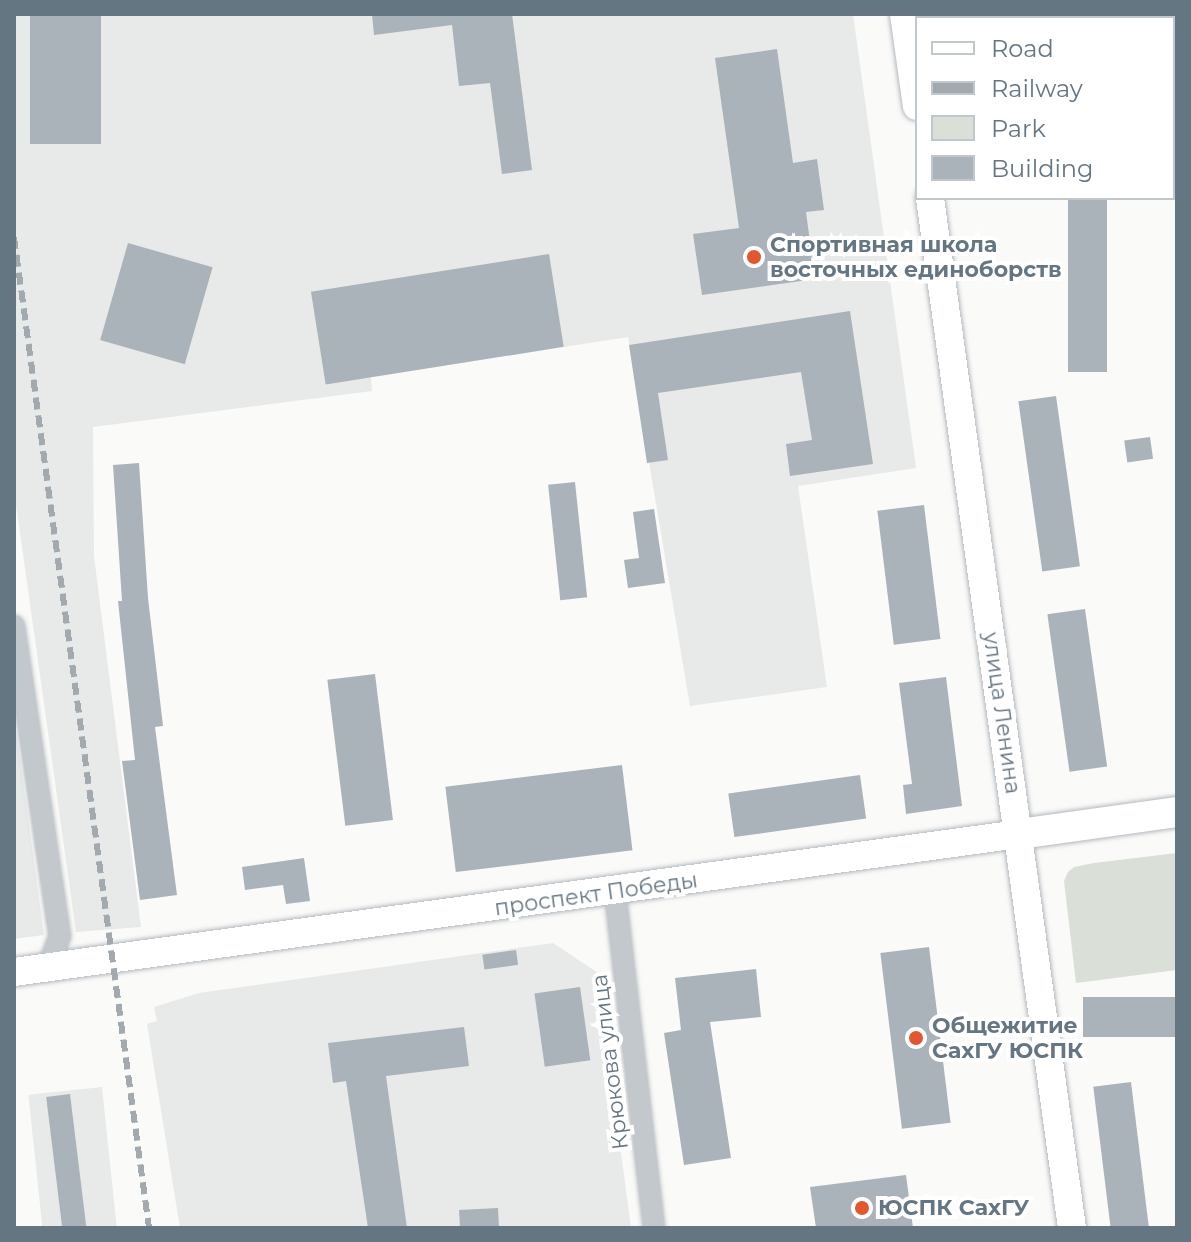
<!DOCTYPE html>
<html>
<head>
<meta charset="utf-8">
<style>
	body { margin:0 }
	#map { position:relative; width:1191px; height:1242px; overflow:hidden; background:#fafaf8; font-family:Montserrat,sans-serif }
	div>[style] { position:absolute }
	.built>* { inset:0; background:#e8e9e9; transform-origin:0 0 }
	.green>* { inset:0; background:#dadfd7 }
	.building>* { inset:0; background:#aab3b9; transform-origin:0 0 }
	.roads { filter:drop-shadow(0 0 2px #b3babf) drop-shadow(0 0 2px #b3babf) }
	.street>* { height:20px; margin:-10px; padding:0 10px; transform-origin:10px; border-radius:10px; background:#c3c8cc }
	.secondary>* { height:28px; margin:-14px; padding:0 14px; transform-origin:14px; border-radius:14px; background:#fff }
	.primary>* { height:30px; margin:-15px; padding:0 15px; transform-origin:15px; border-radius:15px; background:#fff }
	.rail>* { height:6px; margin-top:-3px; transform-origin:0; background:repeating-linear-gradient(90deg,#a2aab0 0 12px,transparent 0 18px) }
	.dots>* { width:22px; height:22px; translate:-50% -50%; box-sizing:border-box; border:4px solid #fff; border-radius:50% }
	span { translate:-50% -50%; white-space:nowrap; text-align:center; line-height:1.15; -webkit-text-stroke:8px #fff; paint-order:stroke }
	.poi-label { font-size:22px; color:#657683; font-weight:700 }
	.left { translate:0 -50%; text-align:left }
	.street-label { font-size:22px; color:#657683 }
	.frame { position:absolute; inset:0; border:16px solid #657683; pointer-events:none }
	.legend { position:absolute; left:915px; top:16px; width:260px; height:184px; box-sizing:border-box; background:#fff; border:2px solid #c1c8cd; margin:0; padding:10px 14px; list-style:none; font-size:24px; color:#657683 }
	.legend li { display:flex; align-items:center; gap:16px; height:40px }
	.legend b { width:40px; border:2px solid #c1c8cd }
</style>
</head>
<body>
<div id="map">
	<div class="built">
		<div style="clip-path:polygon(14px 14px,853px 14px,916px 468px,798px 486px,827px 687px,690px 706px,628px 337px,371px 377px,372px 391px,93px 427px,94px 556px,141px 927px,76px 932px,14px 490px)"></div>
		<div style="clip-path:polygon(14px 715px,44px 935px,14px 939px)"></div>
		<div style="clip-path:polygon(553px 943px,604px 977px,609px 1063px,631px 1228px,180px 1228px,147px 1024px,157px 1021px,154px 1007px,199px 993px)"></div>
		<div style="left:102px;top:1087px;width:142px;height:74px;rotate:84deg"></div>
	</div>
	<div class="green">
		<div style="clip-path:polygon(1177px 853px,1177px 970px,1076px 983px,1064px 881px,1068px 872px,1074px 867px,1094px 863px)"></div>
	</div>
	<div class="building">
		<div style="left:30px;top:14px;width:71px;height:130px"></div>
		<div style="clip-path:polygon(372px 14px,512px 14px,532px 170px,502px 174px,490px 83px,459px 86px,452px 25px,374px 35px)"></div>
		<div style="clip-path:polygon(777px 49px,793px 163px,817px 159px,824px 210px,806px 212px,815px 279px,702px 295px,693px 234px,739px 228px,715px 58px)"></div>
		<div style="left:1068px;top:198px;width:39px;height:174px"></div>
		<div style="left:128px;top:243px;width:88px;height:101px;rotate:16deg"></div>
		<div style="left:549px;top:254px;width:94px;height:241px;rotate:81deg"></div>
		<div style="clip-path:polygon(850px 311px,873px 464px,790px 476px,786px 444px,812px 440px,801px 372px,658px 393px,668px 460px,647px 463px,629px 345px)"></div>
		<div style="left:1056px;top:396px;width:172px;height:38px;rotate:82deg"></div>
		<div style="left:1150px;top:437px;width:22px;height:26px;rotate:82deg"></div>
		<div style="clip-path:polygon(139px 463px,148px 598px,163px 726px,155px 727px,177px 895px,140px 900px,122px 761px,135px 760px,118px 601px,122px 601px,113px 465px)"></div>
		<div style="left:575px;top:482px;width:116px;height:27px;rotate:84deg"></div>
		<div style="left:924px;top:505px;width:135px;height:47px;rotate:83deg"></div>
		<div style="clip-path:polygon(654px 509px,665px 583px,628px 588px,624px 560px,639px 558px,633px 512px)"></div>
		<div style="left:1085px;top:609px;width:159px;height:38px;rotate:82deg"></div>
		<div style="left:375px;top:674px;width:147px;height:48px;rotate:83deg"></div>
		<div style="clip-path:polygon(946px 677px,962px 806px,906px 814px,903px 785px,912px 784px,899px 683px)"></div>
		<div style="left:622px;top:765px;width:86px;height:178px;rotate:83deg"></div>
		<div style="left:860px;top:775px;width:44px;height:133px;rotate:82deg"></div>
		<div style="clip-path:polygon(304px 858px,310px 901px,286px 904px,283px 885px,245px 890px,242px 867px)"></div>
		<div style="left:929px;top:947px;width:177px;height:49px;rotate:83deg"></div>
		<div style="left:516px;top:950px;width:15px;height:34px;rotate:82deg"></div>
		<div style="clip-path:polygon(756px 969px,761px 1017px,710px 1022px,731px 1158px,684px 1165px,664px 1033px,681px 1030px,675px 978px)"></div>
		<div style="left:580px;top:987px;width:74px;height:46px;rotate:82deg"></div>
		<div style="left:1177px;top:997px;width:40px;height:94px;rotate:90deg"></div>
		<div style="clip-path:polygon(464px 1027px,469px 1066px,386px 1076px,407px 1228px,368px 1228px,346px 1081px,333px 1083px,328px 1043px)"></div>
		<div style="left:1131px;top:1082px;width:147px;height:38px;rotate:83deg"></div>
		<div style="left:70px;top:1094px;width:135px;height:24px;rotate:83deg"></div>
		<div style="clip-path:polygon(906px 1175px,913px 1228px,816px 1228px,810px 1187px)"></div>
		<div style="left:498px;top:1208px;width:20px;height:39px;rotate:87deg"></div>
	</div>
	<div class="roads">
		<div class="street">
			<div style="left:14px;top:626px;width:313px;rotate:81.6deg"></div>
			<div style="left:60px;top:936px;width:34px;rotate:111deg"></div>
			<div style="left:615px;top:891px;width:339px;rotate:83.4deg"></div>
		</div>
		<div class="secondary">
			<div style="left:904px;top:14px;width:93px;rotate:82deg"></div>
			<div style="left:930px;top:198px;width:1040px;rotate:82.15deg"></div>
			<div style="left:14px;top:972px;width:1014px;rotate:-7.82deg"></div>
		</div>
		<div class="primary">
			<div style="left:1019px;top:834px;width:160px;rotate:-7.9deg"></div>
		</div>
	</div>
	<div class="rail">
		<div style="left:14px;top:237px;width:1000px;rotate:82.24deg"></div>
	</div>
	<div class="dots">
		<div style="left:754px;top:257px;background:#e4572e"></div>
		<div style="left:916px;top:1038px;background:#e4572e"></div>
		<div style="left:862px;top:1208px;background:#e4572e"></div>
	</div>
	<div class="poi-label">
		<span class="left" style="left:770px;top:257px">Спортивная школа<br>восточных единоборств</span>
		<span class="left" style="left:932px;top:1038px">Общежитие<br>СахГУ ЮСПК</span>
		<span class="left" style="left:878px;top:1208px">ЮСПК СахГУ</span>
	</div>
	<div class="street-label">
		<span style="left:1002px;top:713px;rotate:82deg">улица Ленина</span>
		<span style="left:596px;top:894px;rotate:-8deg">проспект Победы</span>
		<span style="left:610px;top:1062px;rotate:-97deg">Крюкова улица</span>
	</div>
	<div class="frame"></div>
	<ul class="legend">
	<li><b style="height:10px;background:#fff"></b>Road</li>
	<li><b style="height:10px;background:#a2aab0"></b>Railway</li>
	<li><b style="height:22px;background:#dadfd7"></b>Park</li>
	<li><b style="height:22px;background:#aab3b9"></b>Building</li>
	</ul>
</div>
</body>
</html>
